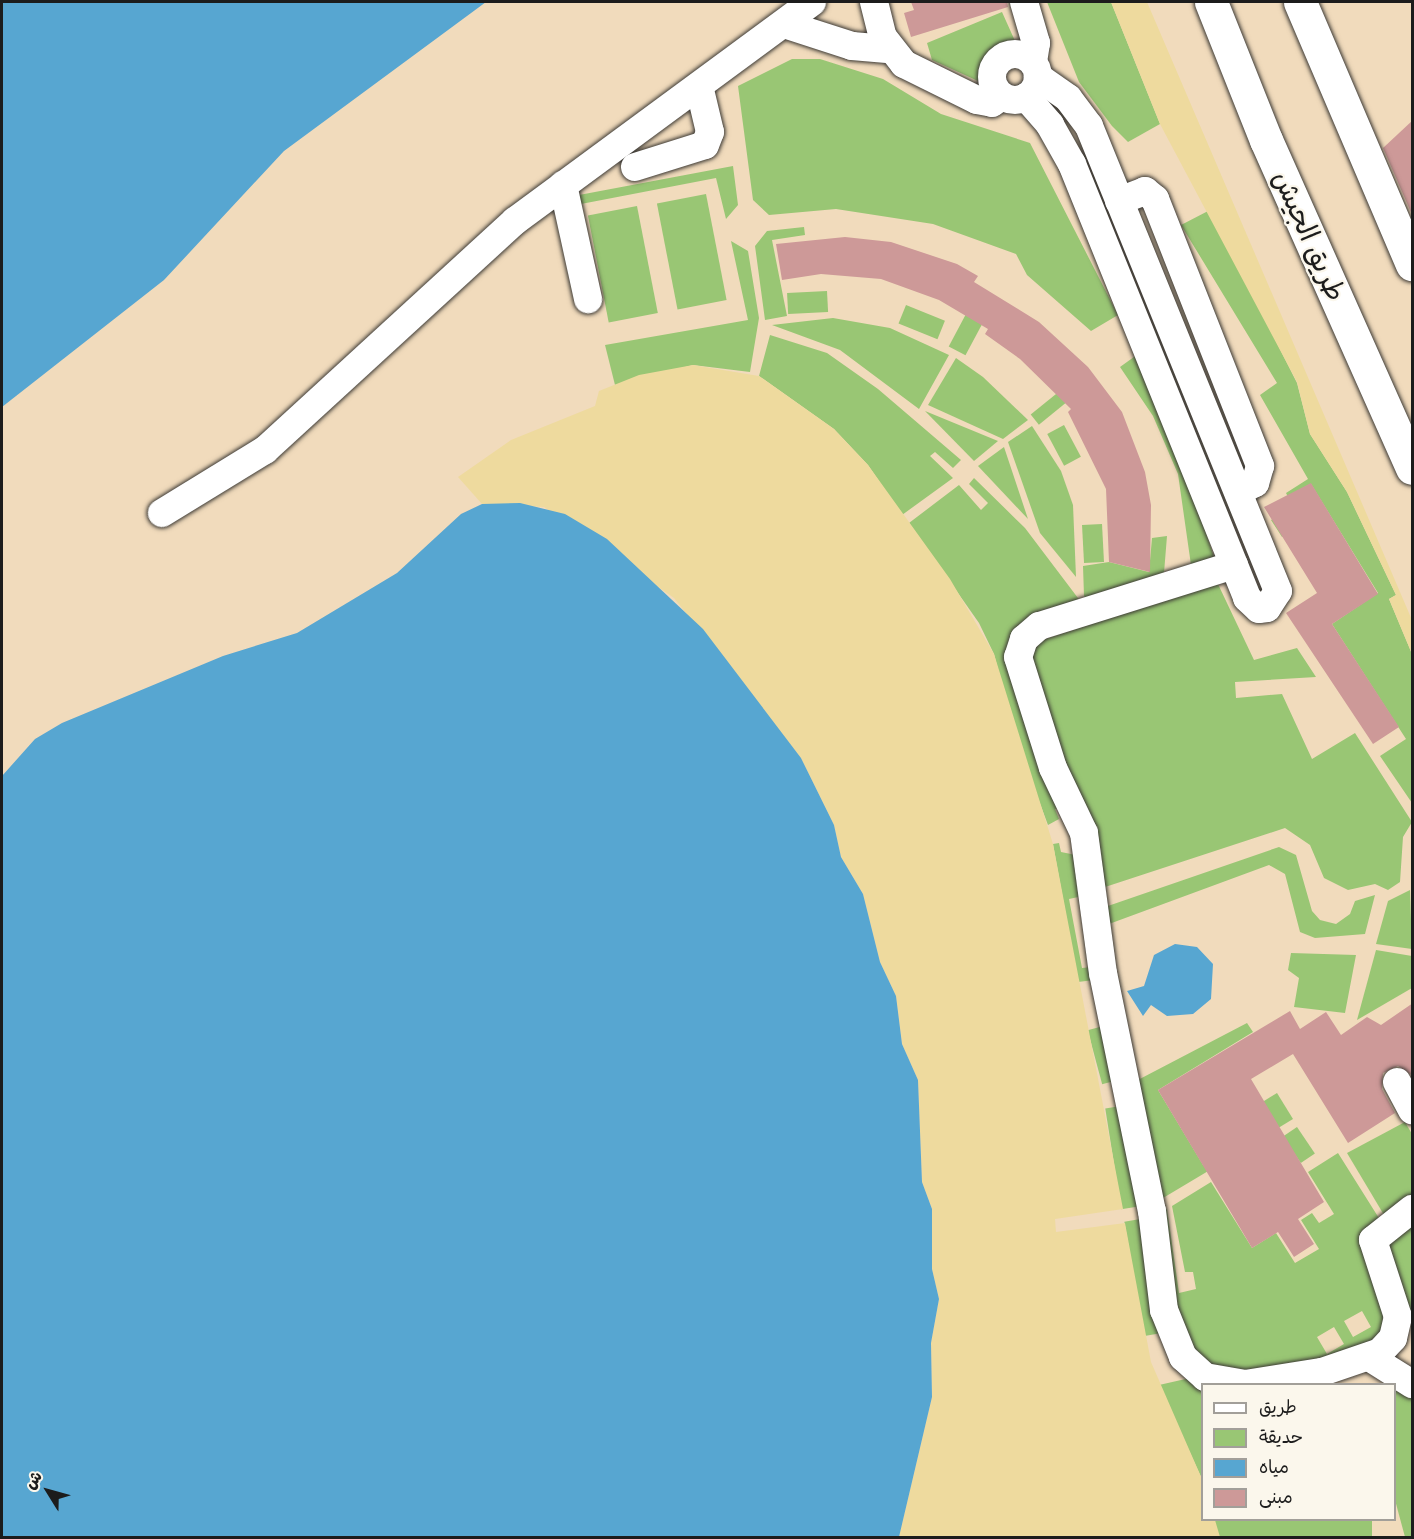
<!DOCTYPE html>
<html>
<head>
<meta charset="utf-8">
<style>
	body { margin:0 }
	#map { position:relative; width:1414px; height:1539px; overflow:hidden; background:#f1dbbc; font-family:Caveat,"Playpen Sans Arabic",sans-serif }
	div>[style] { position:absolute }
	.green>* { inset:0; background:#99c674; transform-origin:0 0 }
	.sand>* { inset:0; background:#eeda9e }
	.water>* { inset:0; background:#57a6d1 }
	.building>* { inset:0; background:#cd9998 }
	.roads { filter:drop-shadow(0 0 2px #3c3934) drop-shadow(0 0 2px #3c3934) }
	.minor>* { height:28px; margin:-14px; padding:0 14px; transform-origin:14px; border-radius:14px; background:#fff }
	.minor>.ring { margin:-14px; padding:0; box-sizing:content-box; background:none; border:28px solid #fff; border-radius:50% }
	.highway>* { height:33px; margin:-16.5px; padding:0 16.5px; transform-origin:16.5px; border-radius:16.5px; background:#fff }
	span { translate:-50% -50%; white-space:nowrap; text-align:center; line-height:1.15; -webkit-text-stroke:4.5px #fbf7ec; paint-order:stroke }
	.street-label { font-size:28px; color:#1c1c1c }
	.frame { position:absolute; inset:0; border:3px solid #1c1c1c; pointer-events:none }
	.legend { position:absolute; left:1201px; top:1383px; width:195px; height:138px; box-sizing:border-box; background:#fbf7ec; border:2px solid #a29f99; margin:0; padding:8px 10px; list-style:none; font-size:18px; color:#1c1c1c }
	.legend li { display:flex; align-items:center; gap:12px; height:30px }
	.legend b { width:30px; border:2px solid #a29f99 }
	.north { position:absolute; left:18px; top:1461px; width:60px; height:60px; -webkit-text-stroke:4px #fbf7ec; paint-order:stroke; rotate:307deg; font-size:16px; font-weight:700; line-height:24px; text-align:center; color:#1c1c1c }
	.north::after { content:''; display:block; margin:auto; width:21px; height:27px; background:#1c1c1c; clip-path:polygon(50% 0,100% 100%,50% 72%,0 100%) }
</style>
</head>
<body>
<div id="map">
	<div class="green">
		<div style="clip-path:polygon(1047px 2px,1111px 2px,1160px 124px,1128px 142px,1112px 126px,1079px 82px)"></div>
		<div style="clip-path:polygon(1002px 12px,1015px 41px,988px 58px,978px 81px,932px 60px,927px 43px)"></div>
		<div style="clip-path:polygon(792px 59px,820px 59px,883px 79px,941px 114px,1030px 143px,1118px 315px,1091px 331px,1027px 275px,1016px 254px,933px 224px,836px 209px,769px 215px,753px 200px,738px 86px)"></div>
		<div style="clip-path:polygon(733px 166px,738px 205px,726px 219px,716px 178px,581px 204px,579px 195px)"></div>
		<div style="left:706px;top:194px;width:108px;height:50px;rotate:79deg"></div>
		<div style="left:637px;top:206px;width:109px;height:50px;rotate:79deg"></div>
		<div style="clip-path:polygon(1210px 210px,1297px 383px,1310px 434px,1347px 492px,1396px 595px,1389px 599px,1412px 654px,1412px 803px,1380px 756px,1406px 739px,1332px 624px,1378px 593px,1311px 484px,1309px 521px,1282px 537px,1271px 520px,1293px 507px,1286px 493px,1308px 479px,1260px 395px,1277px 383px,1181px 225px)"></div>
		<div style="clip-path:polygon(804px 227px,805px 235px,772px 240px,787px 316px,765px 320px,755px 246px,767px 231px)"></div>
		<div style="clip-path:polygon(731px 241px,748px 251px,759px 318px,750px 372px,693px 365px,615px 385px,605px 345px,748px 320px)"></div>
		<div style="left:827px;top:291px;width:21px;height:40px;rotate:87deg"></div>
		<div style="left:975px;top:297px;width:19px;height:56px;rotate:28deg"></div>
		<div style="left:906px;top:305px;width:42px;height:20px;rotate:22deg"></div>
		<div style="clip-path:polygon(833px 318px,890px 328px,949px 355px,919px 409px,840px 350px,772px 325px)"></div>
		<div style="clip-path:polygon(770px 335px,827px 353px,878px 389px,961px 460px,953px 468px,935px 452px,930px 456px,953px 478px,902px 515px,868px 465px,834px 429px,759px 376px)"></div>
		<div style="clip-path:polygon(1145px 349px,1216px 563px,1192px 572px,1178px 474px,1153px 416px,1120px 367px)"></div>
		<div style="clip-path:polygon(956px 358px,983px 377px,1028px 420px,1003px 439px,928px 405px)"></div>
		<div style="left:1082px;top:373px;width:13px;height:66px;rotate:51deg"></div>
		<div style="clip-path:polygon(925px 411px,998px 441px,974px 461px)"></div>
		<div style="left:1064px;top:425px;width:36px;height:19px;rotate:62deg"></div>
		<div style="clip-path:polygon(1032px 426px,1061px 471px,1073px 505px,1076px 577px,1040px 533px,1008px 442px)"></div>
		<div style="clip-path:polygon(1004px 447px,1028px 519px,978px 466px)"></div>
		<div style="clip-path:polygon(974px 478px,1025px 528px,1084px 606px,1022px 632px,1064px 807px,1055px 809px,1059px 819px,1048px 825px,1016px 739px,994px 654px,979px 623px,909px 523px,959px 485px,981px 510px,988px 503px,969px 484px)"></div>
		<div style="left:1102px;top:524px;width:38px;height:20px;rotate:87deg"></div>
		<div style="clip-path:polygon(1167px 536px,1164px 573px,1088px 600px,1084px 596px,1083px 566px,1109px 562px,1149px 572px,1152px 538px)"></div>
		<div style="clip-path:polygon(1217px 582px,1254px 660px,1297px 648px,1316px 677px,1235px 682px,1236px 698px,1282px 694px,1312px 759px,1355px 733px,1412px 822px,1403px 837px,1400px 882px,1388px 890px,1375px 884px,1348px 890px,1324px 878px,1310px 845px,1285px 828px,1102px 888px,1028px 645px)"></div>
		<div style="clip-path:polygon(1059px 843px,1061px 852px,1076px 855px,1083px 896px,1069px 899px,1082px 968px,1091px 967px,1094px 980px,1078px 982px,1053px 844px)"></div>
		<div style="clip-path:polygon(1279px 847px,1296px 855px,1312px 911px,1320px 920px,1336px 924px,1350px 914px,1355px 901px,1375px 895px,1365px 934px,1315px 938px,1300px 932px,1285px 874px,1269px 865px,1109px 924px,1105px 907px)"></div>
		<div style="clip-path:polygon(1410px 890px,1412px 949px,1376px 944px,1388px 901px)"></div>
		<div style="clip-path:polygon(1376px 950px,1412px 956px,1412px 988px,1357px 1020px)"></div>
		<div style="clip-path:polygon(1291px 953px,1356px 955px,1345px 1013px,1294px 1007px,1299px 978px,1288px 970px)"></div>
		<div style="clip-path:polygon(1247px 1023px,1253px 1032px,1158px 1090px,1203px 1165px,1235px 1155px,1158px 1201px,1134px 1082px)"></div>
		<div style="left:1107px;top:1025px;width:56px;height:20px;rotate:75deg"></div>
		<div style="clip-path:polygon(1277px 1093px,1293px 1119px,1239px 1152px,1264px 1101px)"></div>
		<div style="left:1127px;top:1105px;width:102px;height:22px;rotate:81deg"></div>
		<div style="clip-path:polygon(1405px 1122px,1412px 1134px,1412px 1198px,1387px 1220px,1347px 1153px)"></div>
		<div style="left:1297px;top:1127px;width:32px;height:17px;rotate:56deg"></div>
		<div style="clip-path:polygon(evenodd,1338px 1153px,1382px 1223px,1392px 1310px,1384px 1338px,1296px 1370px,1204px 1370px,1181px 1331px,1159px 1214px,1167px 1209px,1179px 1293px,1196px 1289px,1193px 1272px,1185px 1272px,1172px 1206px,1211px 1182px,1252px 1248px,1276px 1233px,1295px 1263px,1319px 1249px,1301px 1220px,1312px 1213px,1319px 1223px,1334px 1214px,1308px 1172px,1338px 1153px,1362px 1311px,1371px 1327px,1353px 1337px,1344px 1321px,1362px 1311px,1338px 1153px,1334px 1327px,1344px 1344px,1327px 1354px,1317px 1337px,1334px 1327px)"></div>
		<div style="left:1146px;top:1218px;width:116px;height:22px;rotate:80deg"></div>
		<div style="clip-path:polygon(1412px 1219px,1412px 1325px,1382px 1254px,1383px 1241px)"></div>
		<div style="clip-path:polygon(1190px 1378px,1202px 1384px,1202px 1479px,1159px 1385px)"></div>
		<div style="clip-path:polygon(1394px 1390px,1412px 1394px,1412px 1537px,1405px 1537px,1395px 1500px)"></div>
		<div style="left:1215px;top:1520px;width:157px;height:18px"></div>
	</div>
	<div class="sand">
		<div style="clip-path:polygon(1111px 2px,1147px 2px,1412px 620px,1412px 654px,1389px 599px,1396px 595px,1347px 492px,1310px 434px,1297px 382px,1160px 124px)"></div>
		<div style="clip-path:polygon(693px 365px,759px 376px,834px 429px,868px 465px,950px 579px,994px 654px,1053px 844px,1123px 1209px,1055px 1219px,1056px 1232px,1125px 1223px,1151px 1362px,1202px 1479px,1202px 1520px,1215px 1520px,1220px 1537px,899px 1537px,932px 1397px,931px 1343px,939px 1299px,932px 1269px,932px 1209px,922px 1182px,918px 1080px,902px 1044px,896px 996px,880px 962px,863px 894px,841px 857px,834px 825px,801px 758px,674px 598px,544px 507px,482px 504px,458px 477px,511px 440px,595px 406px,599px 391px,639px 375px)"></div>
	</div>
	<div class="water">
		<div style="clip-path:polygon(2px 2px,486px 2px,284px 151px,164px 280px,2px 407px)"></div>
		<div style="clip-path:polygon(520px 503px,565px 514px,607px 539px,703px 629px,801px 758px,834px 825px,841px 857px,863px 894px,880px 962px,896px 996px,902px 1044px,918px 1080px,922px 1182px,932px 1209px,932px 1269px,939px 1299px,931px 1343px,932px 1397px,899px 1537px,2px 1537px,2px 776px,35px 739px,62px 723px,223px 656px,297px 633px,397px 573px,461px 514px,482px 504px)"></div>
		<div style="clip-path:polygon(1175px 944px,1197px 947px,1213px 964px,1211px 999px,1193px 1014px,1167px 1016px,1151px 1005px,1143px 1016px,1127px 991px,1144px 986px,1154px 955px)"></div>
	</div>
	<div class="building">
		<div style="clip-path:polygon(911px 2px,1007px 2px,1008px 7px,911px 37px,904px 13px,914px 10px)"></div>
		<div style="clip-path:polygon(1413px 120px,1413px 217px,1383px 148px)"></div>
		<div style="clip-path:polygon(845px 237px,891px 242px,957px 264px,978px 276px,974px 282px,1039px 322px,1088px 367px,1122px 412px,1145px 472px,1151px 505px,1150px 572px,1109px 562px,1106px 489px,1068px 412px,1071px 409px,1020px 359px,985px 334px,988px 329px,939px 300px,881px 279px,821px 274px,782px 280px,776px 244px)"></div>
		<div style="clip-path:polygon(1311px 483px,1378px 594px,1332px 624px,1399px 727px,1373px 744px,1286px 613px,1317px 593px,1264px 507px)"></div>
		<div style="clip-path:polygon(1413px 1003px,1413px 1076px,1398px 1066px,1383px 1073px,1382px 1089px,1395px 1113px,1348px 1143px,1293px 1054px,1251px 1079px,1324px 1202px,1298px 1219px,1314px 1244px,1294px 1257px,1278px 1232px,1252px 1248px,1158px 1090px,1290px 1011px,1300px 1029px,1326px 1012px,1341px 1035px,1367px 1017px,1381px 1025px)"></div>
	</div>
	<div class="roads">
		<div class="minor">
			<div style="left:874px;top:2px;width:36px;rotate:76deg"></div>
			<div style="left:883px;top:37px;width:34px;rotate:52deg"></div>
			<div style="left:904px;top:64px;width:81px;rotate:26.3deg"></div>
			<div style="left:977px;top:100px;width:15px;rotate:11deg"></div>
			<div style="left:992px;top:103px;width:12px;rotate:-35deg"></div>
			<div style="left:1024px;top:2px;width:43px;rotate:73.7deg"></div>
			<div style="left:1036px;top:43px;width:18px;rotate:99deg"></div>
			<div style="left:787px;top:25px;width:68px;rotate:17.9deg"></div>
			<div style="left:852px;top:46px;width:38px;rotate:5deg"></div>
			<div class="ring" style="left:992px;top:54px;width:18px;height:18px"></div>
			<div style="left:1026px;top:97px;width:37px;rotate:49deg"></div>
			<div style="left:1050px;top:125px;width:45px;rotate:60.6deg"></div>
			<div style="left:1072px;top:164px;width:468px;rotate:68deg"></div>
			<div style="left:1247px;top:598px;width:16px;rotate:43deg"></div>
			<div style="left:1259px;top:609px;width:8px;rotate:-7deg"></div>
			<div style="left:1267px;top:608px;width:20px;rotate:-57deg"></div>
			<div style="left:1278px;top:591px;width:502px;rotate:-112.12deg"></div>
			<div style="left:1089px;top:126px;width:35px;rotate:-127deg"></div>
			<div style="left:1068px;top:98px;width:37px;rotate:-145deg"></div>
			<div style="left:635px;top:167px;width:73px;rotate:-17.4deg"></div>
			<div style="left:705px;top:145px;width:14px;rotate:-69deg"></div>
			<div style="left:710px;top:132px;width:47px;rotate:-103.4deg"></div>
			<div style="left:563px;top:185px;width:117px;rotate:77.6deg"></div>
			<div style="left:1119px;top:201px;width:28px;rotate:-21deg"></div>
			<div style="left:1145px;top:191px;width:13px;rotate:39deg"></div>
			<div style="left:1155px;top:199px;width:287px;rotate:68.5deg"></div>
			<div style="left:1260px;top:466px;width:18px;rotate:106deg"></div>
			<div style="left:1255px;top:483px;width:19px;rotate:152deg"></div>
			<div style="left:162px;top:513px;width:121px;rotate:-31.5deg"></div>
			<div style="left:265px;top:450px;width:339px;rotate:-42.5deg"></div>
			<div style="left:515px;top:221px;width:369px;rotate:-36.4deg"></div>
			<div style="left:1234px;top:565px;width:204px;rotate:162.6deg"></div>
			<div style="left:1039px;top:626px;width:20px;rotate:139deg"></div>
			<div style="left:1024px;top:639px;width:19px;rotate:108deg"></div>
			<div style="left:1018px;top:657px;width:116px;rotate:72.5deg"></div>
			<div style="left:1053px;top:768px;width:72px;rotate:64.5deg"></div>
			<div style="left:1084px;top:833px;width:141px;rotate:82.3deg"></div>
			<div style="left:1103px;top:973px;width:243px;rotate:78.4deg"></div>
			<div style="left:1152px;top:1211px;width:100px;rotate:83.1deg"></div>
			<div style="left:1164px;top:1310px;width:51px;rotate:68deg"></div>
			<div style="left:1183px;top:1357px;width:30px;rotate:42deg"></div>
			<div style="left:1205px;top:1377px;width:41px;rotate:9.9deg"></div>
			<div style="left:1245px;top:1384px;width:78px;rotate:-8.9deg"></div>
			<div style="left:1322px;top:1372px;width:61px;rotate:-19deg"></div>
			<div style="left:1380px;top:1352px;width:19px;rotate:-47deg"></div>
			<div style="left:1393px;top:1338px;width:22px;rotate:-77deg"></div>
			<div style="left:1398px;top:1317px;width:81px;rotate:-108deg"></div>
			<div style="left:1373px;top:1240px;width:50px;rotate:-38.5deg"></div>
			<div style="left:1397px;top:1082px;width:32px;rotate:62deg"></div>
			<div style="left:1369px;top:1357px;width:51px;rotate:32.1deg"></div>
		</div>
		<div class="highway">
			<div style="left:1211px;top:2px;width:149px;rotate:68.3deg"></div>
			<div style="left:1266px;top:140px;width:359px;rotate:66deg"></div>
			<div style="left:1300px;top:2px;width:285px;rotate:66.9deg"></div>
		</div>
	</div>
	<div class="street-label">
		<span style="left:1309px;top:236px;rotate:66deg">طريق الجيش</span>
	</div>
	<div class="frame"></div>
	<ul class="legend">
	<li><b style="height:8px;background:#fff"></b>طريق</li>
	<li><b style="height:16px;background:#99c674"></b>حديقة</li>
	<li><b style="height:16px;background:#57a6d1"></b>مياه</li>
	<li><b style="height:16px;background:#cd9998"></b>مبنى</li>
	</ul>
	<div class="north">ش</div>
</div>
</body>
</html>
